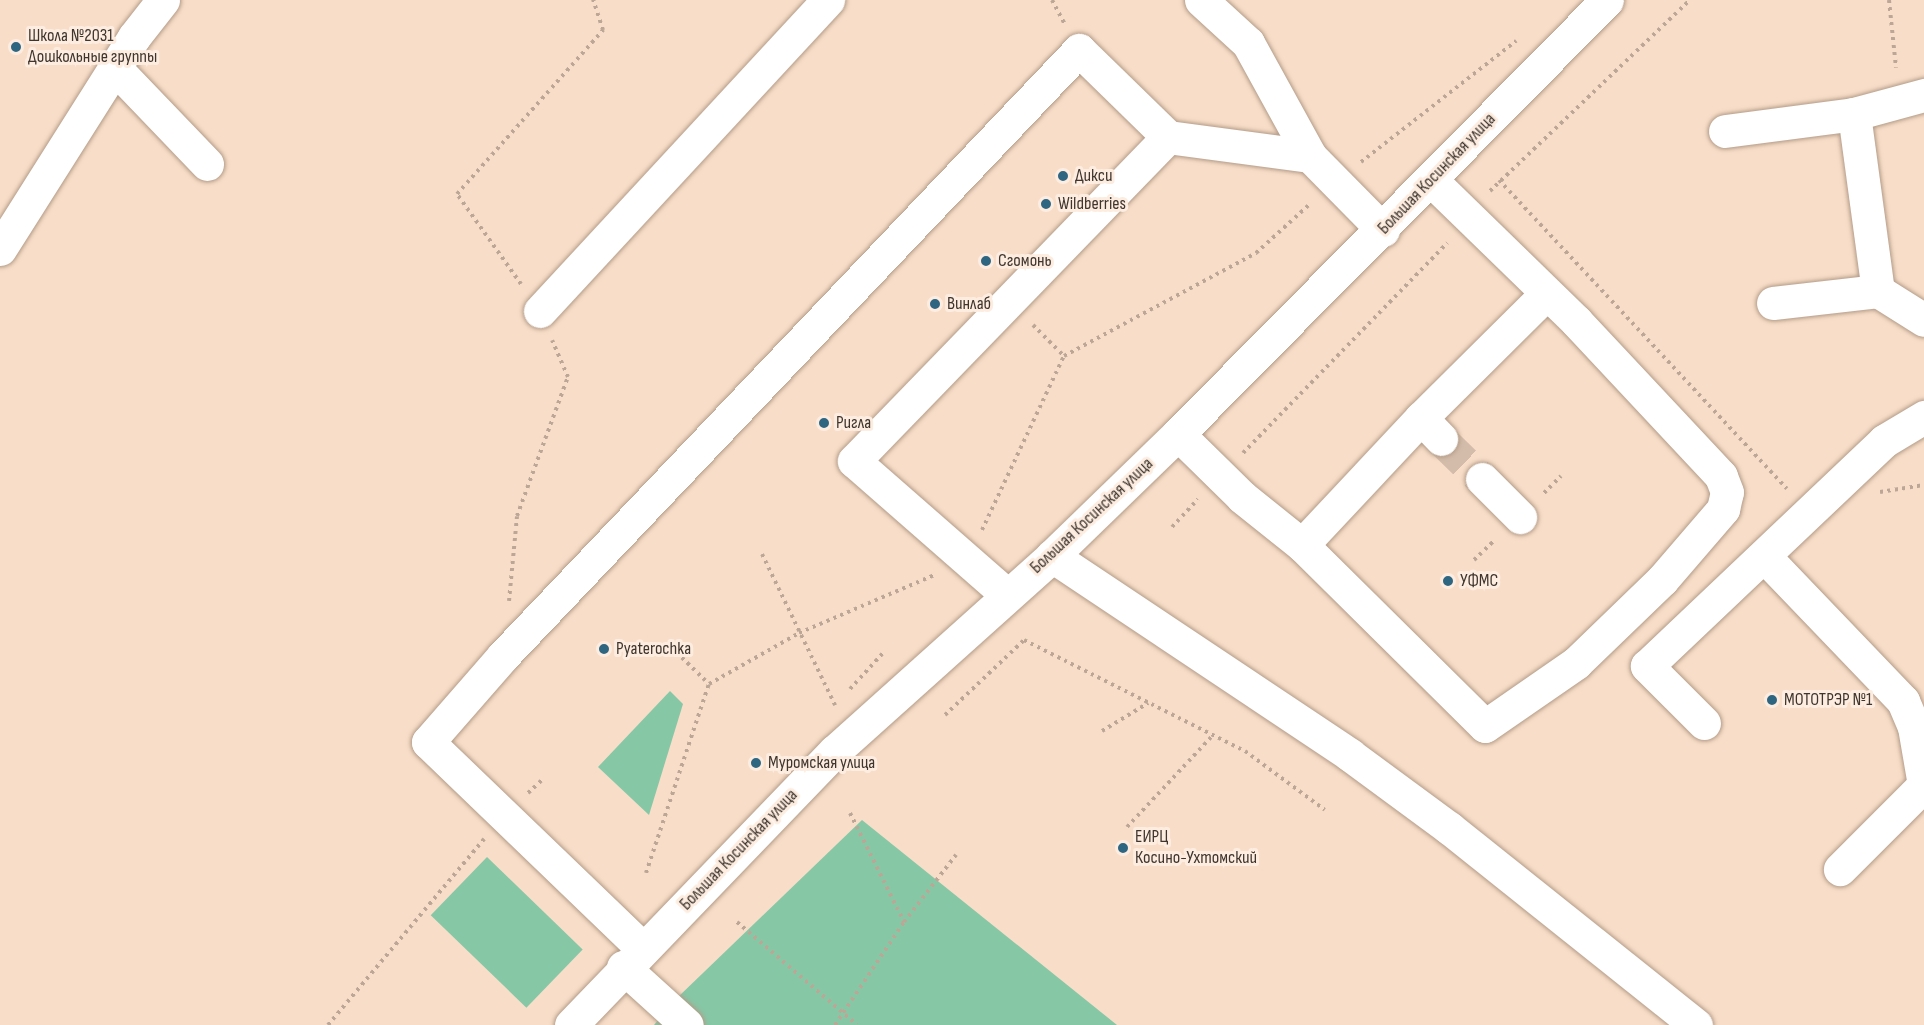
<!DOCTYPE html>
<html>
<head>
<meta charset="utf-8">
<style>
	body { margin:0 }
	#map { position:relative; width:1924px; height:1025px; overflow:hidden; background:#f8dec9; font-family:"Sofia Sans Condensed",sans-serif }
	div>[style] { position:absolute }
	.green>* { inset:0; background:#86c7a6; transform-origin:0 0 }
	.minor-tunnel>* { height:33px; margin-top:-16.5px; transform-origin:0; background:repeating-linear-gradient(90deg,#d3bcaa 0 33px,transparent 0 49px) }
	.path>* { height:4px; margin-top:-2px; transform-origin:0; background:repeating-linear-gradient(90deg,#bca797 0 3px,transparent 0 7.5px) }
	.roads { filter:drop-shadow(0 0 2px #b39b87) drop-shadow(0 0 2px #b39b87) }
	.minor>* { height:33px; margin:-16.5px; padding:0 16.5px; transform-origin:16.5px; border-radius:16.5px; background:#fff }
	.dots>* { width:16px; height:16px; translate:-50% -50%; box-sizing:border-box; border:3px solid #fdede1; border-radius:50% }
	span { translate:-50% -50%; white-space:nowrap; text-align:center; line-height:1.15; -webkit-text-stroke:6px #fdede1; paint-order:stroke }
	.poi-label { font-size:18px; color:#3f352d }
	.left { translate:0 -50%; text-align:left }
	.street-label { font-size:18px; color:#3f352d }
</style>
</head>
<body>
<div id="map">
	<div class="green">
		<div style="clip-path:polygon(670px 691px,683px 704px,649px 815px,598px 767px)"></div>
		<div style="clip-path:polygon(862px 820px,1117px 1025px,654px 1025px,677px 998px)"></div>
		<div style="left:487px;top:857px;width:133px;height:81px;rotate:44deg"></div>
	</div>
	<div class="minor-tunnel">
		<div style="left:1441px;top:439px;width:57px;rotate:44.3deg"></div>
	</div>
	<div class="path">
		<div style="left:1052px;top:0;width:26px;rotate:62deg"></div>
		<div style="left:1889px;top:0;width:68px;rotate:84.1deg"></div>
		<div style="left:1361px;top:162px;width:197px;rotate:-38deg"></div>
		<div style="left:1499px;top:180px;width:422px;rotate:47deg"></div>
		<div style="left:1490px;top:191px;width:277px;rotate:-43.7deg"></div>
		<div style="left:521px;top:284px;width:110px;rotate:-125.4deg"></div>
		<div style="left:457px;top:194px;width:220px;rotate:-48.3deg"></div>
		<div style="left:603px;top:30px;width:32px;rotate:-108deg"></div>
		<div style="left:1033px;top:325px;width:44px;rotate:45deg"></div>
		<div style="left:1243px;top:453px;width:293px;rotate:-45.8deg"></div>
		<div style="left:1880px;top:492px;width:45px;rotate:-9deg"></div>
		<div style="left:1544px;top:493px;width:24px;rotate:-45deg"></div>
		<div style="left:1172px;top:527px;width:38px;rotate:-47deg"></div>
		<div style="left:982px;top:530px;width:192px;rotate:-64.8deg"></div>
		<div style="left:1064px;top:356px;width:218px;rotate:-28.2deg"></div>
		<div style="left:1256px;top:253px;width:74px;rotate:-42.3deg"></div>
		<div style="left:762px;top:554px;width:168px;rotate:64.2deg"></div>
		<div style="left:1474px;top:560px;width:29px;rotate:-44deg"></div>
		<div style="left:509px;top:601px;width:85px;rotate:-84.6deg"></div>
		<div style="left:517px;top:516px;width:148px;rotate:-69.9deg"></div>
		<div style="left:568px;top:377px;width:40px;rotate:-113.4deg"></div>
		<div style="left:671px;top:647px;width:53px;rotate:44.2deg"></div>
		<div style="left:850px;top:689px;width:49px;rotate:-47.5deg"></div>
		<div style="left:945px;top:715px;width:109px;rotate:-43.5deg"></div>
		<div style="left:1024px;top:640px;width:247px;rotate:26.7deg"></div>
		<div style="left:1245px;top:751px;width:99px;rotate:36.4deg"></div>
		<div style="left:1102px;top:731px;width:54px;rotate:-31.3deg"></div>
		<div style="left:528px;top:793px;width:22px;rotate:-43deg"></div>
		<div style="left:850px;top:813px;width:122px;rotate:63.6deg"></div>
		<div style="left:1127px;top:827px;width:126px;rotate:-46.9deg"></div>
		<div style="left:646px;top:873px;width:199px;rotate:-71.6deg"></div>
		<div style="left:709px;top:684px;width:103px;rotate:-29.5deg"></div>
		<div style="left:799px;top:633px;width:147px;rotate:-23.2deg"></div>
		<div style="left:737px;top:922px;width:158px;rotate:40.6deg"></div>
		<div style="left:328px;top:1025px;width:243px;rotate:-50deg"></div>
		<div style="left:835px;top:1025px;width:124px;rotate:-56.2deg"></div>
		<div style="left:904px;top:922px;width:85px;rotate:-52.2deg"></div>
	</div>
	<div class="roads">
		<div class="minor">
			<div style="left:1201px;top:0;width:64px;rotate:42.5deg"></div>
			<div style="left:1248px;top:43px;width:129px;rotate:61.2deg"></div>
			<div style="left:115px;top:68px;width:133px;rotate:46.2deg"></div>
			<div style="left:1854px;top:114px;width:179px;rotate:82.3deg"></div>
			<div style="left:1725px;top:131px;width:130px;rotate:-7.5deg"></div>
			<div style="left:1854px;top:114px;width:73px;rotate:-15.2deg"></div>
			<div style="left:0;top:249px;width:251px;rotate:-57.7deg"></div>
			<div style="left:134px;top:37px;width:47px;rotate:-51.9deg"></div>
			<div style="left:1773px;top:303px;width:106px;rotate:-6.5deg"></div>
			<div style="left:1878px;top:291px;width:54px;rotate:32.2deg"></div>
			<div style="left:540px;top:311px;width:424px;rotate:-47.2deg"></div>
			<div style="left:1421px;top:418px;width:29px;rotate:46deg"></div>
			<div style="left:1178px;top:434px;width:90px;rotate:44.5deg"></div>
			<div style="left:1242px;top:497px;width:77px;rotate:38.7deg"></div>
			<div style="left:1302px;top:545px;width:257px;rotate:44.7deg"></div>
			<div style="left:1485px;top:726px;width:111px;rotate:-34.7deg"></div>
			<div style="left:1576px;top:663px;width:120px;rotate:-44deg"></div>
			<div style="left:1662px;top:580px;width:94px;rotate:-49.3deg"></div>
			<div style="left:1723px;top:509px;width:17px;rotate:-77deg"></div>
			<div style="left:1727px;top:492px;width:17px;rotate:-111deg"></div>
			<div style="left:1721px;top:476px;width:212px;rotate:-133.1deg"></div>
			<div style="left:1576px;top:321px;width:202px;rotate:-135.8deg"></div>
			<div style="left:1482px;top:479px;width:54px;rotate:45deg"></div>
			<div style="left:1302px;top:545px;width:174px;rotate:-46.9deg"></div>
			<div style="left:1421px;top:418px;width:176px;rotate:-44.8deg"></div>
			<div style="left:1052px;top:556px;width:358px;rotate:33.7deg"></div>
			<div style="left:1350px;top:755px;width:123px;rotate:36.4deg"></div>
			<div style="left:1449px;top:828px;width:316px;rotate:38.6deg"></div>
			<div style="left:1764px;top:556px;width:201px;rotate:46.2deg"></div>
			<div style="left:1903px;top:701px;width:28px;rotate:67deg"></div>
			<div style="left:1914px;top:727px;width:59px;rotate:80.2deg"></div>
			<div style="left:1924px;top:785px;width:119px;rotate:135deg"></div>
			<div style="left:1006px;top:594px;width:202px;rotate:-138.8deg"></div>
			<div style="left:854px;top:461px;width:451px;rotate:-45.9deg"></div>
			<div style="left:1704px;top:723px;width:81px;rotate:-135deg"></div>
			<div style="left:1647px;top:666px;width:327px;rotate:-43.5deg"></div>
			<div style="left:1884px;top:441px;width:47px;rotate:-31deg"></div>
			<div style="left:642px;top:948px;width:297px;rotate:-136.1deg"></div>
			<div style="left:428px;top:742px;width:114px;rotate:-48.9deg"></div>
			<div style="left:503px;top:656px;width:836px;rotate:-46.45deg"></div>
			<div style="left:1079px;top:50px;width:124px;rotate:44.3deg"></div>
			<div style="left:1168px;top:137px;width:143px;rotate:7.6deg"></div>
			<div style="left:1310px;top:156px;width:104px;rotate:45.4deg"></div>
			<div style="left:623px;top:967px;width:86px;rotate:42.2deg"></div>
			<div style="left:571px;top:1025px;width:380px;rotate:-46.1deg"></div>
			<div style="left:835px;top:751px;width:292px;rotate:-41.9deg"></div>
			<div style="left:1052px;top:556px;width:175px;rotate:-44.1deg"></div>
			<div style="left:1178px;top:434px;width:610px;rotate:-45.33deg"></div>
		</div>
	</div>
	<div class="dots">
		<div style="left:16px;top:47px;background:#2e6580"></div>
		<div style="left:1063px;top:176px;background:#2e6580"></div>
		<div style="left:1046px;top:204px;background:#2e6580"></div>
		<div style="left:986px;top:261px;background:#2e6580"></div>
		<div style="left:935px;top:304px;background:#2e6580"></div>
		<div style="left:824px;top:423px;background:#2e6580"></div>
		<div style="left:1448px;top:581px;background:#2e6580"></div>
		<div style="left:604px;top:649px;background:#2e6580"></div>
		<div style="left:1772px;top:700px;background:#2e6580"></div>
		<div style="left:756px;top:763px;background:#2e6580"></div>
		<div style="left:1123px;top:848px;background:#2e6580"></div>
	</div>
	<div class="poi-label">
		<span class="left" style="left:28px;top:47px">Школа №2031<br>Дошкольные группы</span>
		<span class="left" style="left:1075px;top:176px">Дикси</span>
		<span class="left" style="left:1058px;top:204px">Wildberries</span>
		<span class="left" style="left:998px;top:261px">Сгомонь</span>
		<span class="left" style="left:947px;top:304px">Винлаб</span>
		<span class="left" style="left:836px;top:423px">Ригла</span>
		<span class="left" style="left:1460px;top:581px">УФМС</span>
		<span class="left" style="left:616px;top:649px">Pyaterochka</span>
		<span class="left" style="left:1784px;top:700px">МОТОТРЭР №1</span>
		<span class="left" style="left:768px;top:763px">Муромская улица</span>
		<span class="left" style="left:1135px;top:848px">ЕИРЦ<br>Косино-Ухтомский</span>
	</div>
	<div class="street-label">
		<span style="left:1437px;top:174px;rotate:-46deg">Большая Косинская улица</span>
		<span style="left:1092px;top:516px;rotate:-43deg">Большая Косинская улица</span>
		<span style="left:739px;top:850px;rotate:-46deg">Большая Косинская улица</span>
	</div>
</div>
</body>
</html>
